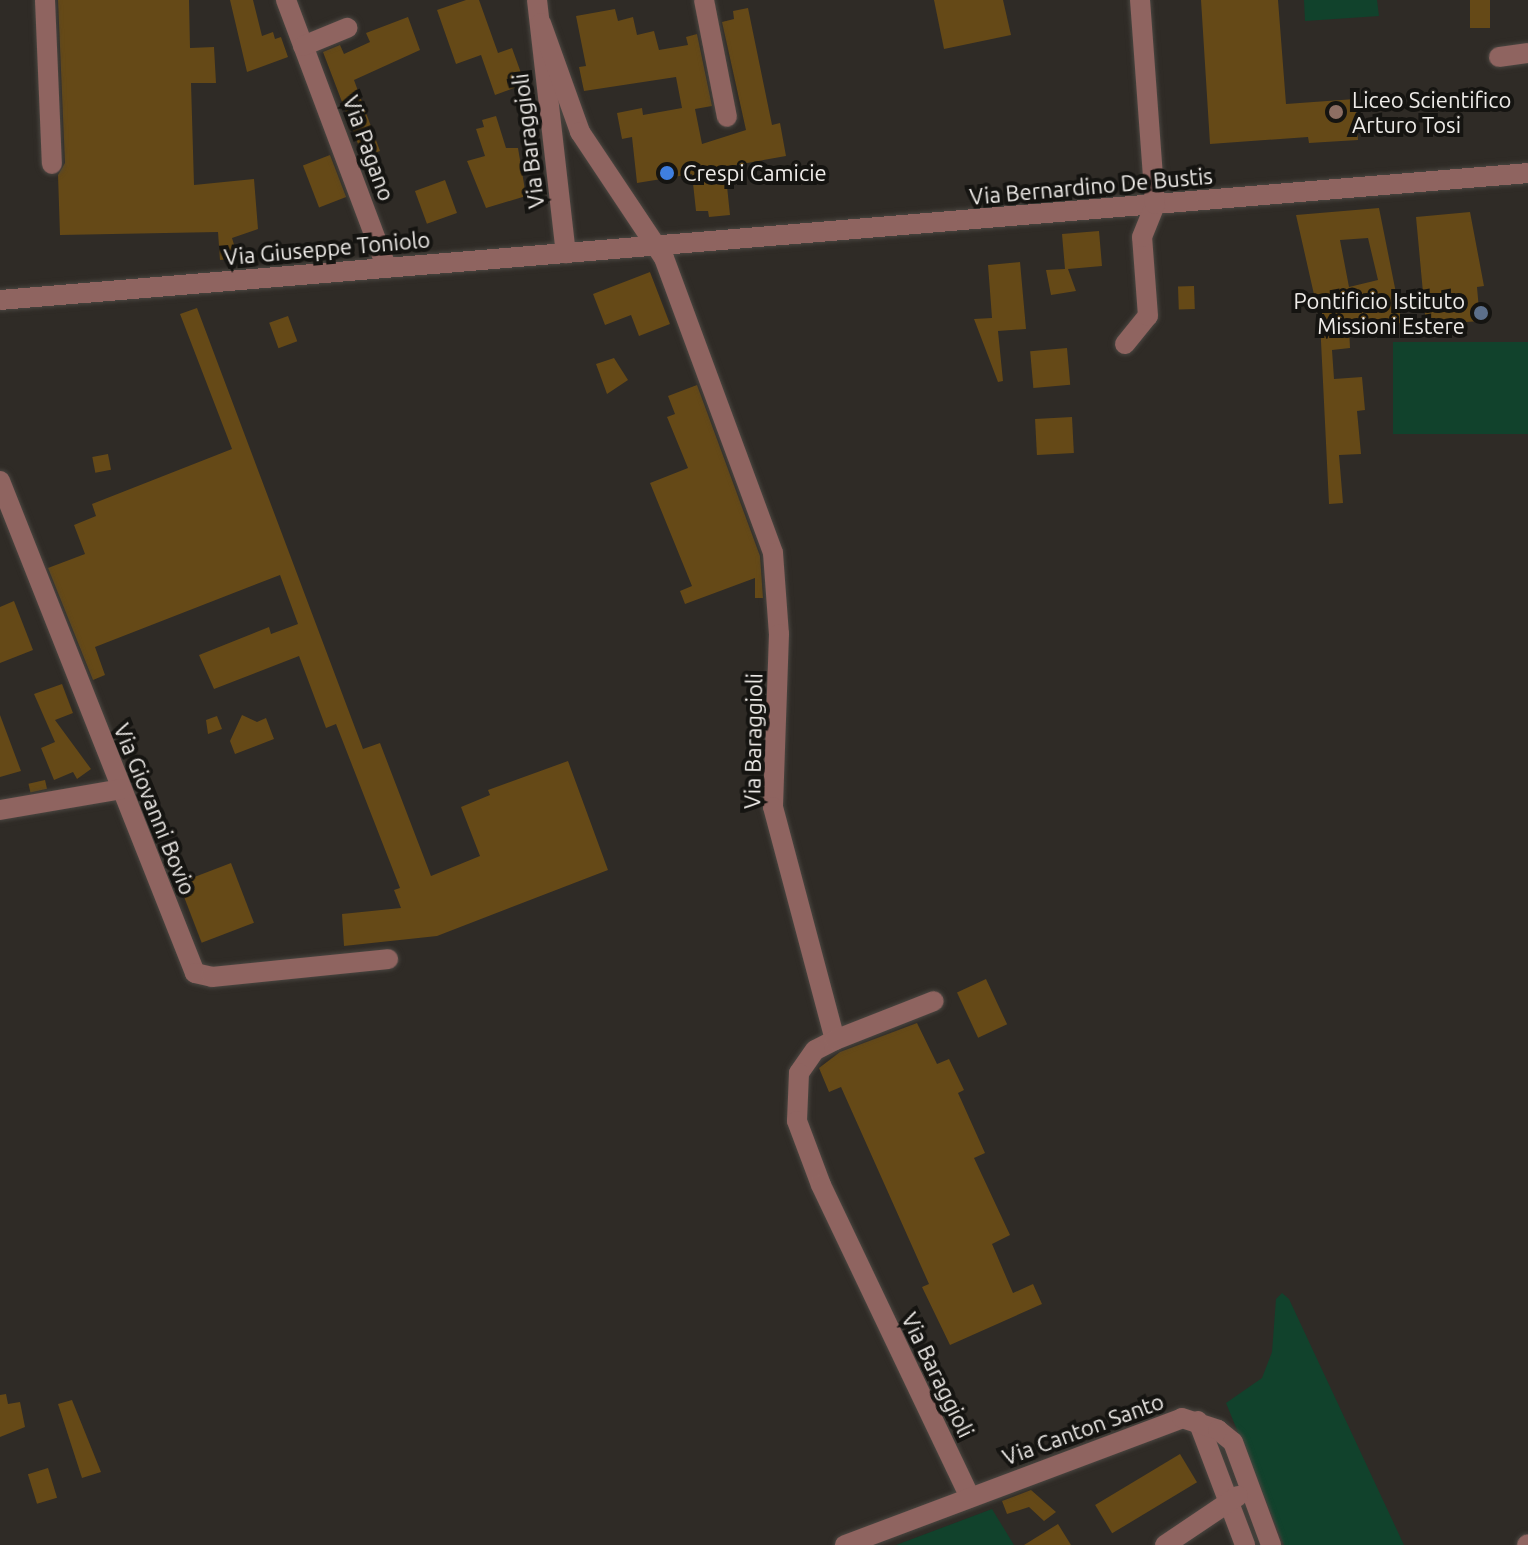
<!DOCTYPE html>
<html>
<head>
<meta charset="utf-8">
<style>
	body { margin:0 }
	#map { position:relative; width:1528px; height:1545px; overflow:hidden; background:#2f2b26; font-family:Ubuntu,sans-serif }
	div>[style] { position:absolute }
	.green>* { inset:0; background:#11422c; transform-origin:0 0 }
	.building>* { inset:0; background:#654917; transform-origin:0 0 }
	.roads { filter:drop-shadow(0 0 2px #4a4641) drop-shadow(0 0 2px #4a4641) }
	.minor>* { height:20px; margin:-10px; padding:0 10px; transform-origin:10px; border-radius:10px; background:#8f6460 }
	.dots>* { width:22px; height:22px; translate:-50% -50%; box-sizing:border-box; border:4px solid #151411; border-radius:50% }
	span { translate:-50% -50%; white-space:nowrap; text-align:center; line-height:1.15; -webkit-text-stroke:8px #151411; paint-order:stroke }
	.poi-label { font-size:22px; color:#eeebe8 }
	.left { translate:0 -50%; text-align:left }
	.right { translate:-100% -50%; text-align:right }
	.street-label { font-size:22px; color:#eeebe8 }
</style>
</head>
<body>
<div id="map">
	<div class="green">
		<div style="clip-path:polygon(1304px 0,1377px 0,1379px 16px,1305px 21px)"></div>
		<div style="left:1528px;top:342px;width:92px;height:135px;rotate:90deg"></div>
		<div style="clip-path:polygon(1282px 1293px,1289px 1299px,1404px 1545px,1284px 1545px,1226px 1403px,1262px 1378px,1272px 1352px,1276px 1299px)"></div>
		<div style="clip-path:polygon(992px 1509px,1014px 1545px,896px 1545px)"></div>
	</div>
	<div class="building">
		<div style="clip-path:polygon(58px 0,189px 0,190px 48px,214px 47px,216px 83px,191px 83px,194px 185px,254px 179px,258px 229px,232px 238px,238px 258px,220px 260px,218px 232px,60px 235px,58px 175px,65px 163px)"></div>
		<div style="clip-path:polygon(230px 0,253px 0,262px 36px,273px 32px,275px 39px,281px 37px,288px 57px,247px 72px)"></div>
		<div style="clip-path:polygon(466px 0,479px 0,498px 53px,512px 48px,525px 84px,495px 95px,481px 55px,456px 64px,437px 10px)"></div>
		<div style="clip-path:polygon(934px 0,1003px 0,1011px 35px,944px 49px)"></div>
		<div style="clip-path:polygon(1201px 0,1278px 0,1286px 104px,1355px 99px,1358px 140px,1309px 143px,1308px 137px,1210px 144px)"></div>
		<div style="left:1470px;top:0;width:20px;height:28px"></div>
		<div style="clip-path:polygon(748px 8px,772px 125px,780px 123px,786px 156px,725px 167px,730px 215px,709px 217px,708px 211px,696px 211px,692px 174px,637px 183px,632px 137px,622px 139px,617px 113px,642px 108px,643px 115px,682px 108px,676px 77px,584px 91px,579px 67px,586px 66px,576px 16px,615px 9px,618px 21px,633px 17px,637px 35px,654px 31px,659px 50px,688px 45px,686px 37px,697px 34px,712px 106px,695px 109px,702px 144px,746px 130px,722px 22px,734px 19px,733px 11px)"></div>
		<div style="clip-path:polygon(408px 17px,420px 50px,354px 80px,380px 151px,363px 157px,323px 52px,340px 45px,344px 54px,370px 42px,366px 33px)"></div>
		<div style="clip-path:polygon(496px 116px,506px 148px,518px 148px,526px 196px,486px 208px,467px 161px,485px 156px,476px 129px,484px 127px,482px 120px)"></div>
		<div style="left:330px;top:155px;width:45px;height:29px;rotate:69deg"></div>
		<div style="left:445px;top:180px;width:35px;height:32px;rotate:70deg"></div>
		<div style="clip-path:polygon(evenodd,1379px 208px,1402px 323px,1349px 327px,1350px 348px,1332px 350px,1334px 379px,1362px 377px,1365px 410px,1357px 411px,1361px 454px,1339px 455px,1343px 503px,1329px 504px,1320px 321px,1296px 215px,1379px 208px,1368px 238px,1378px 280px,1349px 287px,1340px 240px,1368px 238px)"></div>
		<div style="clip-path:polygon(1470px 212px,1484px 286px,1477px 287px,1480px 321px,1426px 325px,1416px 217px)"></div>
		<div style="clip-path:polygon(1099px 231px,1102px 266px,1068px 269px,1076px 291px,1051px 295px,1046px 270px,1065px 269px,1062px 234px)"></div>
		<div style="clip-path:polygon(1020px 262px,1026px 329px,998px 331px,1003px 381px,998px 382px,974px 319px,992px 318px,988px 265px)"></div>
		<div style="clip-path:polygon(650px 272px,670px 324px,639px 336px,631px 315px,605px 325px,593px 294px)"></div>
		<div style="left:1194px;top:286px;width:23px;height:16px;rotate:88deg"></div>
		<div style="clip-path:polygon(197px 308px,363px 749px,380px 743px,431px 876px,480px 856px,461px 807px,490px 795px,488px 790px,568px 761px,608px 870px,437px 936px,344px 946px,342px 914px,401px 908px,394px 890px,400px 888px,336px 724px,326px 728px,299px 656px,214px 689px,199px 655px,269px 627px,271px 634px,298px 624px,280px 575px,95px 647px,105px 675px,93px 680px,48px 568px,85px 554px,74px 525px,96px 516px,92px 504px,232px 449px,180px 314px)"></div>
		<div style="left:288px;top:316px;width:27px;height:20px;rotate:70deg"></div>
		<div style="left:1067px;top:348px;width:37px;height:37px;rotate:85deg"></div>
		<div style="clip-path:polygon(614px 358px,628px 380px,607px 394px,596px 364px)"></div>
		<div style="clip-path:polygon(697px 385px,760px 556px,763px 598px,755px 598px,755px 578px,685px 604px,680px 591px,692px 586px,650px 483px,688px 468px,667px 417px,675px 414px,668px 396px)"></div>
		<div style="left:1072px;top:417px;width:36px;height:37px;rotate:87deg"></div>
		<div style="left:108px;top:454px;width:16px;height:16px;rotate:79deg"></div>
		<div style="clip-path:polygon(14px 601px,33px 650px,0 663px,0 607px)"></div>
		<div style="clip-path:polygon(62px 684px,73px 713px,55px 720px,91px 769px,77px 779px,73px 772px,54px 780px,41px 748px,55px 742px,34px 694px)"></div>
		<div style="clip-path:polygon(0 715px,21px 771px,0 777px)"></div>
		<div style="clip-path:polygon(242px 715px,257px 722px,266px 718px,274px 739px,235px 754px,230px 741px)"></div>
		<div style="clip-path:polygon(217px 716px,222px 729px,208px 734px,206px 720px)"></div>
		<div style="left:45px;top:780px;width:9px;height:17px;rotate:77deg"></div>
		<div style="left:231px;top:863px;width:64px;height:56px;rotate:69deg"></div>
		<div style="left:986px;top:979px;width:50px;height:32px;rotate:65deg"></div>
		<div style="clip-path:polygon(917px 1023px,937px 1064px,949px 1059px,964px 1090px,958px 1093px,985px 1153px,974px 1158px,1010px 1235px,992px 1244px,1013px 1293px,1033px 1284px,1042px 1304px,950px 1345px,922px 1287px,929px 1284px,841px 1087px,829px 1092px,819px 1068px,840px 1052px)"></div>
		<div style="clip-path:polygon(6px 1394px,8px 1404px,20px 1402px,25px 1427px,0 1437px,0 1395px)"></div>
		<div style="clip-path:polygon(72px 1400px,101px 1472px,82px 1478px,58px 1404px)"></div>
		<div style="left:1180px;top:1454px;width:33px;height:99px;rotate:59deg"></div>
		<div style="left:48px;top:1468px;width:31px;height:21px;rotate:73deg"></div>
		<div style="clip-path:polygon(1031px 1490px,1056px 1512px,1044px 1521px,1029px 1507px,1007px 1514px,1002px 1501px)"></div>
		<div style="clip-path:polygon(1058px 1524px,1071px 1545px,1024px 1545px)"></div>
	</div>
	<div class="roads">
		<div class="minor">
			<div style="left:45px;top:0;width:164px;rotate:87.6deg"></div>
			<div style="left:286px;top:0;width:286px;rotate:69.4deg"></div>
			<div style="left:537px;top:0;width:255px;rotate:83.5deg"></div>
			<div style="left:704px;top:0;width:119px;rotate:78.9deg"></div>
			<div style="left:541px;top:23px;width:116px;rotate:70.3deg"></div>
			<div style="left:580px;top:132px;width:151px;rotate:56.3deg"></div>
			<div style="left:664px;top:258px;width:314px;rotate:69.7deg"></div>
			<div style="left:773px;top:553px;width:81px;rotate:85.8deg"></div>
			<div style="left:779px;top:634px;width:173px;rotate:92deg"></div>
			<div style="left:773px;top:807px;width:241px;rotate:75.1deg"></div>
			<div style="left:835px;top:1040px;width:22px;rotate:153deg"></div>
			<div style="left:815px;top:1050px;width:28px;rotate:125deg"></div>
			<div style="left:799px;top:1073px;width:48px;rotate:92.4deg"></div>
			<div style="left:797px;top:1121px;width:68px;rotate:69.4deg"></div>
			<div style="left:821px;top:1185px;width:346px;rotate:64.5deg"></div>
			<div style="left:303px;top:46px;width:48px;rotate:-22.2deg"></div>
			<div style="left:1499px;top:57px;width:29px;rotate:-8deg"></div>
			<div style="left:0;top:300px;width:1533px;rotate:-4.75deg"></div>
			<div style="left:1125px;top:344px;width:36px;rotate:-51deg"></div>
			<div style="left:1148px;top:316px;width:79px;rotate:-94.3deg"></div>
			<div style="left:1142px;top:237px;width:35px;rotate:-68deg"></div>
			<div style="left:1155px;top:204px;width:205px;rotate:-94.2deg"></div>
			<div style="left:0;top:481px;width:529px;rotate:68.38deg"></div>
			<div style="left:195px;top:973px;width:17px;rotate:13deg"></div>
			<div style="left:212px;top:977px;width:177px;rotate:-5.8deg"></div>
			<div style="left:0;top:810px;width:123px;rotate:-9.8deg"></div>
			<div style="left:835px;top:1040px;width:106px;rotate:-21.5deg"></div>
			<div style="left:1198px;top:1421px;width:133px;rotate:69.2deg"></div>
			<div style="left:845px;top:1545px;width:360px;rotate:-20.6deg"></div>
			<div style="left:1182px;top:1418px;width:38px;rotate:18deg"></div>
			<div style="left:1218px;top:1430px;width:19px;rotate:39deg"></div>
			<div style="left:1233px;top:1442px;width:110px;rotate:69.7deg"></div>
			<div style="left:1165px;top:1545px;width:88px;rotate:-33.9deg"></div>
			<div style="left:1527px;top:1545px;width:1px;rotate:-45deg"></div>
		</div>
	</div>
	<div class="dots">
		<div style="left:1336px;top:112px;background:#8d6e63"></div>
		<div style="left:667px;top:173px;background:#3f7fe0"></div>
		<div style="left:1481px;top:313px;background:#5c6f8a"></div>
	</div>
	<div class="poi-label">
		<span class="left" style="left:1352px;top:112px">Liceo Scientifico<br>Arturo Tosi</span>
		<span class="left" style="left:683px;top:173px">Crespi Camicie</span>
		<span class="right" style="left:1465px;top:313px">Pontificio Istituto<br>Missioni Estere</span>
	</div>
	<div class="street-label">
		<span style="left:528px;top:141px;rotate:-97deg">Via Baraggioli</span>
		<span style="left:369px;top:148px;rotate:70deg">Via Pagano</span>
		<span style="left:1091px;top:186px;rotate:-5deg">Via Bernardino De Bustis</span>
		<span style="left:327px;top:248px;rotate:-5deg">Via Giuseppe Toniolo</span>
		<span style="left:753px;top:741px;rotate:-89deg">Via Baraggioli</span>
		<span style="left:155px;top:809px;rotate:68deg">Via Giovanni Bovio</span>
		<span style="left:938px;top:1375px;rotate:64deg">Via Baraggioli</span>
		<span style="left:1083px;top:1429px;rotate:-20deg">Via Canton Santo</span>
	</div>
</div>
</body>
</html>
